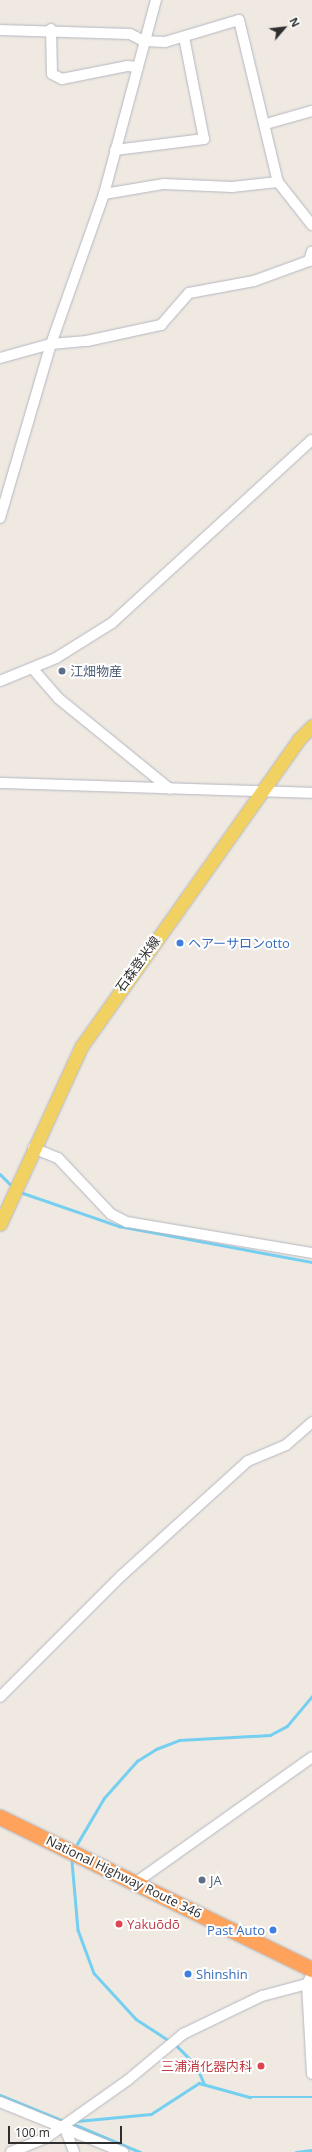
<!DOCTYPE html>
<html>
<head>
<meta charset="utf-8">
<style>
	body { margin:0 }
	#map { position:relative; width:312px; height:2152px; overflow:hidden; background:#efe9e1; font-family:"Open Sans","Noto Sans JP",sans-serif }
	div>[style] { position:absolute }
	.stream>* { height:2.5px; margin:-1.25px; padding:0 1.25px; transform-origin:1.25px; border-radius:1.25px; background:#75cff0 }
	.roads { filter:drop-shadow(0 0 1px #b4b7c1) drop-shadow(0 0 1px #b4b7c1) }
	.minor>* { height:10px; margin:-5px; padding:0 5px; transform-origin:5px; border-radius:5px; background:#fff }
	.major>* { height:13px; margin:-6.5px; padding:0 6.5px; transform-origin:6.5px; border-radius:6.5px; background:#f2d163 }
	.highway>* { height:15px; margin:-7.5px; padding:0 7.5px; transform-origin:7.5px; border-radius:7.5px; background:#ffa35c }
	.dots>* { width:11px; height:11px; translate:-50% -50%; box-sizing:border-box; border:2px solid #fff; border-radius:50% }
	span { translate:-50% -50%; white-space:nowrap; text-align:center; line-height:1.15; -webkit-text-stroke:4px #fff; paint-order:stroke }
	.service-label { font-size:13px; color:#4e5e75 }
	.left { translate:0 -50%; text-align:left }
	.shop-label { font-size:13px; color:#366cbe }
	.right { translate:-100% -50%; text-align:right }
	.street-label { font-size:13px; color:#2e2e2e }
	.health-label { font-size:13px; color:#be3a42 }
	.north { position:absolute; left:264px; top:8px; width:40px; height:40px; -webkit-text-stroke:3px #fff; paint-order:stroke; rotate:62deg; font-size:11px; font-weight:700; line-height:16px; text-align:center; color:#2e2e2e }
	.north::after { content:''; display:block; margin:auto; width:14px; height:18px; background:#2e2e2e; clip-path:polygon(50% 0,100% 100%,50% 72%,0 100%) }
	.scale { position:absolute; left:8px; top:2126px; width:114px; height:18px; box-sizing:border-box; border:2px solid #2e2e2e; border-top:0; padding-left:5px; font-size:12px; line-height:14px; white-space:nowrap; color:#2e2e2e; -webkit-text-stroke:3px #fff; paint-order:stroke }
</style>
</head>
<body>
<div id="map">
	<div class="stream">
		<div style="left:0;top:1174px;width:14px;rotate:45deg"></div>
		<div style="left:23px;top:1193px;width:102px;rotate:19deg"></div>
		<div style="left:119px;top:1226px;width:196px;rotate:10.6deg"></div>
		<div style="left:77px;top:1844px;width:53px;rotate:-59.6deg"></div>
		<div style="left:104px;top:1798px;width:50px;rotate:-48.3deg"></div>
		<div style="left:137px;top:1761px;width:22px;rotate:-32deg"></div>
		<div style="left:156px;top:1749px;width:25px;rotate:-21deg"></div>
		<div style="left:179px;top:1740px;width:91px;rotate:-3.1deg"></div>
		<div style="left:270px;top:1735px;width:19px;rotate:-28deg"></div>
		<div style="left:287px;top:1726px;width:39px;rotate:-50deg"></div>
		<div style="left:72px;top:1861px;width:69px;rotate:85deg"></div>
		<div style="left:78px;top:1930px;width:46px;rotate:69.6deg"></div>
		<div style="left:94px;top:1973px;width:62px;rotate:47.6deg"></div>
		<div style="left:136px;top:2019px;width:37px;rotate:33deg"></div>
		<div style="left:176px;top:2045px;width:28px;rotate:45deg"></div>
		<div style="left:196px;top:2065px;width:20px;rotate:66deg"></div>
		<div style="left:0;top:2095px;width:69px;rotate:22.1deg"></div>
		<div style="left:77px;top:2121px;width:74px;rotate:-5.4deg"></div>
		<div style="left:151px;top:2114px;width:57px;rotate:-32.9deg"></div>
		<div style="left:199px;top:2083px;width:53px;rotate:15.4deg"></div>
		<div style="left:250px;top:2097px;width:62px"></div>
		<div style="left:71px;top:2123px;width:75px;rotate:22.8deg"></div>
		<div style="left:296px;top:2152px;width:16px;rotate:-7deg"></div>
	</div>
	<div class="roads">
		<div class="minor">
			<div style="left:51px;top:29px;width:45px;rotate:88.7deg"></div>
			<div style="left:52px;top:74px;width:11px;rotate:27deg"></div>
			<div style="left:62px;top:79px;width:66px;rotate:-11.3deg"></div>
			<div style="left:127px;top:66px;width:11px;rotate:5deg"></div>
			<div style="left:0;top:30px;width:130px;rotate:1.8deg"></div>
			<div style="left:130px;top:34px;width:16px;rotate:27deg"></div>
			<div style="left:144px;top:41px;width:21px;rotate:3deg"></div>
			<div style="left:165px;top:42px;width:77px;rotate:-16.6deg"></div>
			<div style="left:239px;top:20px;width:167px;rotate:76.5deg"></div>
			<div style="left:278px;top:182px;width:55px;rotate:51.7deg"></div>
			<div style="left:266px;top:124px;width:48px;rotate:-15.8deg"></div>
			<div style="left:115px;top:150px;width:90px;rotate:-7deg"></div>
			<div style="left:204px;top:139px;width:104px;rotate:-101.1deg"></div>
			<div style="left:104px;top:194px;width:61px;rotate:-9.5deg"></div>
			<div style="left:164px;top:184px;width:68px;rotate:2.5deg"></div>
			<div style="left:232px;top:187px;width:46px;rotate:-6.2deg"></div>
			<div style="left:0;top:358px;width:53px;rotate:-15.4deg"></div>
			<div style="left:51px;top:344px;width:36px;rotate:-5deg"></div>
			<div style="left:87px;top:341px;width:76px;rotate:-12.2deg"></div>
			<div style="left:161px;top:325px;width:43px;rotate:-48.8deg"></div>
			<div style="left:189px;top:293px;width:66px;rotate:-10.5deg"></div>
			<div style="left:254px;top:281px;width:59px;rotate:-20deg"></div>
			<div style="left:309px;top:261px;width:10px;rotate:-73deg"></div>
			<div style="left:0;top:518px;width:181px;rotate:-73.7deg"></div>
			<div style="left:51px;top:344px;width:159px;rotate:-70.5deg"></div>
			<div style="left:104px;top:194px;width:201px;rotate:-75deg"></div>
			<div style="left:33px;top:669px;width:38px;rotate:49deg"></div>
			<div style="left:58px;top:698px;width:144px;rotate:39.1deg"></div>
			<div style="left:0;top:681px;width:61px;rotate:-22.3deg"></div>
			<div style="left:56px;top:658px;width:66px;rotate:-32deg"></div>
			<div style="left:112px;top:623px;width:271px;rotate:-42.5deg"></div>
			<div style="left:0;top:783px;width:312px;rotate:1.8deg"></div>
			<div style="left:33px;top:1148px;width:27px;rotate:22deg"></div>
			<div style="left:58px;top:1158px;width:77px;rotate:46.6deg"></div>
			<div style="left:111px;top:1214px;width:18px;rotate:27deg"></div>
			<div style="left:127px;top:1222px;width:188px;rotate:9.5deg"></div>
			<div style="left:0;top:1697px;width:171px;rotate:-45deg"></div>
			<div style="left:121px;top:1576px;width:171px;rotate:-42.2deg"></div>
			<div style="left:248px;top:1461px;width:41px;rotate:-22.8deg"></div>
			<div style="left:286px;top:1445px;width:35px;rotate:-41deg"></div>
			<div style="left:135px;top:1883px;width:217px;rotate:-35.4deg"></div>
			<div style="left:310px;top:1978px;width:7px;rotate:117deg"></div>
			<div style="left:307px;top:1984px;width:90px;rotate:86.8deg"></div>
			<div style="left:0;top:2102px;width:133px;rotate:22.1deg"></div>
			<div style="left:66px;top:2131px;width:22px;rotate:69deg"></div>
			<div style="left:11px;top:2152px;width:38px;rotate:-22deg"></div>
			<div style="left:46px;top:2138px;width:100px;rotate:-35.3deg"></div>
			<div style="left:128px;top:2080px;width:72px;rotate:-39.9deg"></div>
			<div style="left:183px;top:2034px;width:88px;rotate:-25.7deg"></div>
			<div style="left:262px;top:1996px;width:47px;rotate:-14.9deg"></div>
		</div>
		<div class="major">
			<div style="left:0;top:1224px;width:195px;rotate:-65.4deg"></div>
			<div style="left:81px;top:1047px;width:376px;rotate:-54.7deg"></div>
			<div style="left:298px;top:740px;width:20px;rotate:-45deg"></div>
		</div>
		<div class="highway">
			<div style="left:0;top:1817px;width:347px;rotate:26deg"></div>
		</div>
	</div>
	<div class="dots">
		<div style="left:62px;top:671px;background:#5c6f8a"></div>
		<div style="left:180px;top:943px;background:#3f7fe0"></div>
		<div style="left:202px;top:1880px;background:#5c6f8a"></div>
		<div style="left:119px;top:1924px;background:#e0444e"></div>
		<div style="left:273px;top:1930px;background:#3f7fe0"></div>
		<div style="left:188px;top:1974px;background:#3f7fe0"></div>
		<div style="left:261px;top:2066px;background:#e0444e"></div>
	</div>
	<div class="service-label">
		<span class="left" style="left:70px;top:671px">江畑物産</span>
		<span class="left" style="left:210px;top:1880px">JA</span>
	</div>
	<div class="shop-label">
		<span class="left" style="left:188px;top:943px">ヘアーサロンotto</span>
		<span class="right" style="left:265px;top:1930px">Past Auto</span>
		<span class="left" style="left:196px;top:1974px">Shinshin</span>
	</div>
	<div class="street-label">
		<span style="left:138px;top:964px;rotate:-54deg">石森登米線</span>
		<span style="left:124px;top:1877px;rotate:26deg">National Highway Route 346</span>
	</div>
	<div class="health-label">
		<span class="left" style="left:127px;top:1924px">Yakuōdō</span>
		<span class="right" style="left:252px;top:2066px">三浦消化器内科</span>
	</div>
	<div class="north">N</div>
	<div class="scale">100 m</div>
</div>
</body>
</html>
